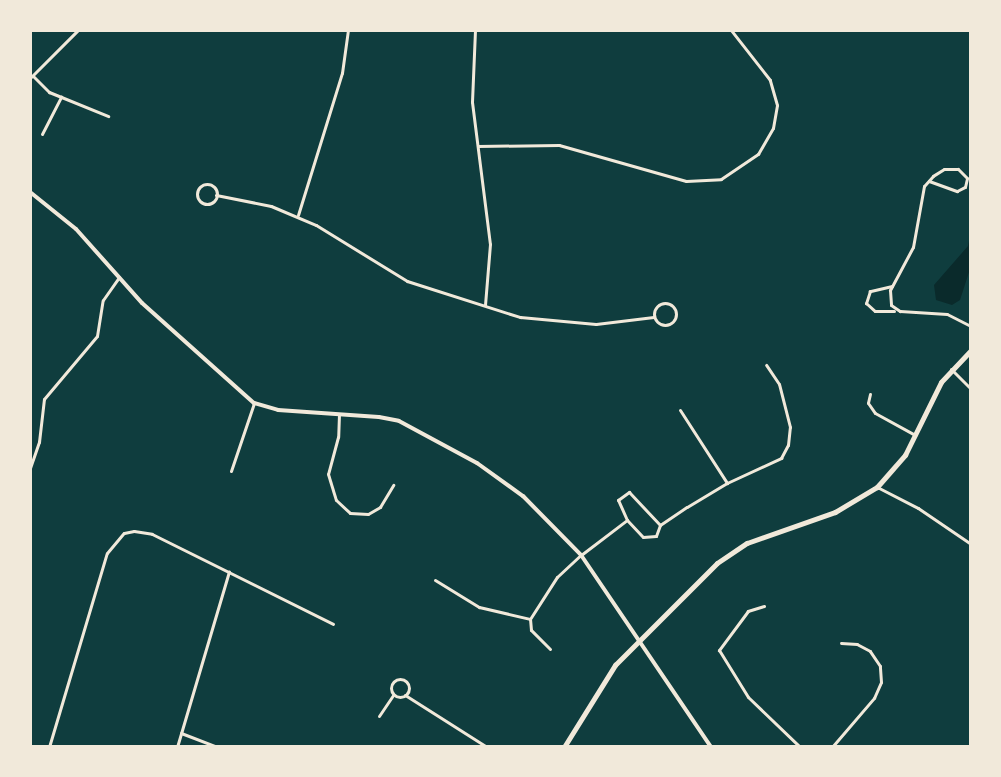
<!DOCTYPE html>
<html>
<head>
<meta charset="utf-8">
<style>
	body { margin:0 }
	#map { position:relative; width:1001px; height:777px; overflow:hidden; background:#0f3d3e; font-family:"Sofia Sans Condensed",sans-serif }
	div>[style] { position:absolute }
	.water>* { inset:0; background:#0a2a2b }
	.minor>* { height:3px; margin:-1.5px; padding:0 1.5px; transform-origin:1.5px; border-radius:1.5px; background:#f1e9da }
	.minor>.ring { margin:-1.5px; padding:0; box-sizing:content-box; background:none; border:3px solid #f1e9da; border-radius:50% }
	.tertiary>* { height:4px; margin:-2px; padding:0 2px; transform-origin:2px; border-radius:2px; background:#f1e9da }
	.secondary>* { height:5px; margin:-2.5px; padding:0 2.5px; transform-origin:2.5px; border-radius:2.5px; background:#f1e9da }
	span { translate:-50% -50%; white-space:nowrap; text-align:center; line-height:1.15; -webkit-text-stroke:7px #f1e9da; paint-order:stroke }
	.frame { position:absolute; inset:0; border:32px solid #f1e9da; pointer-events:none }
</style>
</head>
<body>
<div id="map">
	<div class="water">
		<div style="clip-path:polygon(971px 231px,971px 266px,960px 300px,952px 305px,936px 300px,934px 285px,968px 246px)"></div>
	</div>
	<div class="minor">
		<div style="left:475px;top:30px;width:72px;rotate:92.4deg"></div>
		<div style="left:472px;top:102px;width:143px;rotate:82.8deg"></div>
		<div style="left:490px;top:244px;width:61px;rotate:94.7deg"></div>
		<div style="left:33px;top:76px;width:23px;rotate:45deg"></div>
		<div style="left:49px;top:92px;width:64px;rotate:22.1deg"></div>
		<div style="left:30px;top:78px;width:68px;rotate:-45deg"></div>
		<div style="left:42px;top:134px;width:42px;rotate:-62.8deg"></div>
		<div style="left:478px;top:146px;width:81px;rotate:-0.7deg"></div>
		<div style="left:559px;top:145px;width:132px;rotate:15.8deg"></div>
		<div style="left:686px;top:181px;width:35px;rotate:-3deg"></div>
		<div style="left:721px;top:179px;width:45px;rotate:-34deg"></div>
		<div style="left:758px;top:154px;width:30px;rotate:-60deg"></div>
		<div style="left:773px;top:128px;width:23px;rotate:-80deg"></div>
		<div style="left:777px;top:105px;width:26px;rotate:-106deg"></div>
		<div style="left:770px;top:80px;width:63px;rotate:-128deg"></div>
		<div style="left:929px;top:181px;width:30px;rotate:20deg"></div>
		<div style="left:957px;top:191px;width:9px;rotate:-27deg"></div>
		<div style="left:965px;top:187px;width:9px;rotate:-77deg"></div>
		<div style="left:967px;top:178px;width:13px;rotate:-135deg"></div>
		<div style="left:958px;top:169px;width:14px;rotate:180deg"></div>
		<div style="left:944px;top:169px;width:13px;rotate:148deg"></div>
		<div style="left:933px;top:176px;width:13px;rotate:132deg"></div>
		<div style="left:924px;top:186px;width:62px;rotate:100.2deg"></div>
		<div style="left:913px;top:247px;width:49px;rotate:118.1deg"></div>
		<div style="left:890px;top:290px;width:15px;rotate:86deg"></div>
		<div style="left:891px;top:305px;width:11px;rotate:34deg"></div>
		<div style="left:900px;top:311px;width:47px;rotate:3.7deg"></div>
		<div style="left:947px;top:314px;width:27px;rotate:27deg"></div>
		<div class="ring" style="left:197px;top:184px;width:17px;height:17px"></div>
		<div style="left:216px;top:195px;width:56px;rotate:11.3deg"></div>
		<div style="left:271px;top:206px;width:49px;rotate:22.9deg"></div>
		<div style="left:316px;top:225px;width:107px;rotate:31.6deg"></div>
		<div style="left:407px;top:281px;width:119px;rotate:17.7deg"></div>
		<div style="left:520px;top:317px;width:76px;rotate:5.3deg"></div>
		<div style="left:596px;top:324px;width:58px;rotate:-6.9deg"></div>
		<div style="left:298px;top:215px;width:149px;rotate:-72.8deg"></div>
		<div style="left:342px;top:73px;width:43px;rotate:-82.1deg"></div>
		<div style="left:892px;top:286px;width:23px;rotate:167deg"></div>
		<div style="left:870px;top:291px;width:13px;rotate:108deg"></div>
		<div style="left:866px;top:303px;width:12px;rotate:42deg"></div>
		<div style="left:875px;top:311px;width:19px"></div>
		<div class="ring" style="left:654px;top:303px;width:19px;height:19px"></div>
		<div style="left:951px;top:369px;width:28px;rotate:45deg"></div>
		<div style="left:870px;top:394px;width:9px;rotate:103deg"></div>
		<div style="left:868px;top:403px;width:12px;rotate:55deg"></div>
		<div style="left:875px;top:413px;width:46px;rotate:28.8deg"></div>
		<div style="left:680px;top:410px;width:87px;rotate:57.2deg"></div>
		<div style="left:339px;top:414px;width:23px;rotate:92deg"></div>
		<div style="left:338px;top:437px;width:38px;rotate:105deg"></div>
		<div style="left:328px;top:474px;width:27px;rotate:73deg"></div>
		<div style="left:336px;top:500px;width:19px;rotate:43deg"></div>
		<div style="left:350px;top:513px;width:18px;rotate:3deg"></div>
		<div style="left:368px;top:514px;width:14px;rotate:-30deg"></div>
		<div style="left:380px;top:507px;width:26px;rotate:-59deg"></div>
		<div style="left:30px;top:468px;width:28px;rotate:-71deg"></div>
		<div style="left:39px;top:442px;width:43px;rotate:-83.4deg"></div>
		<div style="left:44px;top:399px;width:82px;rotate:-49.9deg"></div>
		<div style="left:97px;top:336px;width:36px;rotate:-81deg"></div>
		<div style="left:103px;top:300px;width:28px;rotate:-55deg"></div>
		<div style="left:231px;top:471px;width:72px;rotate:-71.3deg"></div>
		<div style="left:879px;top:488px;width:44px;rotate:27.1deg"></div>
		<div style="left:918px;top:508px;width:64px;rotate:34.2deg"></div>
		<div style="left:627px;top:520px;width:22px;rotate:-114deg"></div>
		<div style="left:618px;top:500px;width:14px;rotate:-36deg"></div>
		<div style="left:629px;top:492px;width:45px;rotate:46.8deg"></div>
		<div style="left:435px;top:580px;width:52px;rotate:31.5deg"></div>
		<div style="left:479px;top:607px;width:52px;rotate:13.2deg"></div>
		<div style="left:764px;top:606px;width:17px;rotate:163deg"></div>
		<div style="left:748px;top:611px;width:49px;rotate:126.6deg"></div>
		<div style="left:719px;top:650px;width:55px;rotate:58.3deg"></div>
		<div style="left:748px;top:697px;width:72px;rotate:43.9deg"></div>
		<div style="left:550px;top:649px;width:27px;rotate:-135deg"></div>
		<div style="left:531px;top:630px;width:11px;rotate:-95deg"></div>
		<div style="left:530px;top:619px;width:50px;rotate:-57.3deg"></div>
		<div style="left:557px;top:577px;width:33px;rotate:-43deg"></div>
		<div style="left:581px;top:555px;width:58px;rotate:-37.3deg"></div>
		<div style="left:627px;top:520px;width:23px;rotate:47deg"></div>
		<div style="left:643px;top:537px;width:13px;rotate:-4deg"></div>
		<div style="left:656px;top:536px;width:12px;rotate:-70deg"></div>
		<div style="left:660px;top:525px;width:32px;rotate:-34deg"></div>
		<div style="left:687px;top:507px;width:47px;rotate:-31deg"></div>
		<div style="left:727px;top:483px;width:60px;rotate:-24.8deg"></div>
		<div style="left:781px;top:458px;width:15px;rotate:-62deg"></div>
		<div style="left:788px;top:445px;width:18px;rotate:-84deg"></div>
		<div style="left:790px;top:427px;width:44px;rotate:-104.3deg"></div>
		<div style="left:779px;top:384px;width:23px;rotate:-124deg"></div>
		<div class="ring" style="left:391px;top:679px;width:15px;height:15px"></div>
		<div style="left:405px;top:695px;width:97px;rotate:32.4deg"></div>
		<div style="left:379px;top:716px;width:25px;rotate:-56deg"></div>
		<div style="left:181px;top:733px;width:40px;rotate:21deg"></div>
		<div style="left:49px;top:747px;width:202px;rotate:-73.4deg"></div>
		<div style="left:107px;top:553px;width:26px;rotate:-50deg"></div>
		<div style="left:124px;top:533px;width:10px;rotate:-11deg"></div>
		<div style="left:134px;top:531px;width:18px;rotate:9deg"></div>
		<div style="left:152px;top:534px;width:202px;rotate:26.4deg"></div>
		<div style="left:177px;top:747px;width:183px;rotate:-73.5deg"></div>
		<div style="left:832px;top:747px;width:65px;rotate:-49.4deg"></div>
		<div style="left:874px;top:698px;width:17px;rotate:-66deg"></div>
		<div style="left:881px;top:682px;width:16px;rotate:-94deg"></div>
		<div style="left:880px;top:666px;width:18px;rotate:-124deg"></div>
		<div style="left:870px;top:651px;width:15px;rotate:-152deg"></div>
		<div style="left:857px;top:644px;width:16px;rotate:-176deg"></div>
	</div>
	<div class="tertiary">
		<div style="left:30px;top:192px;width:59px;rotate:38.8deg"></div>
		<div style="left:76px;top:229px;width:99px;rotate:48.3deg"></div>
		<div style="left:142px;top:303px;width:150px;rotate:41.8deg"></div>
		<div style="left:254px;top:403px;width:25px;rotate:16deg"></div>
		<div style="left:278px;top:410px;width:101px;rotate:4deg"></div>
		<div style="left:379px;top:417px;width:20px;rotate:11deg"></div>
		<div style="left:399px;top:421px;width:89px;rotate:28.3deg"></div>
		<div style="left:477px;top:463px;width:57px;rotate:35.7deg"></div>
		<div style="left:523px;top:496px;width:83px;rotate:45.5deg"></div>
		<div style="left:581px;top:555px;width:232px;rotate:55.9deg"></div>
	</div>
	<div class="secondary">
		<div style="left:564px;top:747px;width:97px;rotate:-58.1deg"></div>
		<div style="left:615px;top:665px;width:144px;rotate:-45deg"></div>
		<div style="left:717px;top:563px;width:36px;rotate:-34deg"></div>
		<div style="left:747px;top:543px;width:93px;rotate:-19.4deg"></div>
		<div style="left:835px;top:512px;width:49px;rotate:-30.8deg"></div>
		<div style="left:877px;top:487px;width:43px;rotate:-48.8deg"></div>
		<div style="left:905px;top:455px;width:81px;rotate:-63.7deg"></div>
		<div style="left:941px;top:382px;width:44px;rotate:-46.8deg"></div>
	</div>
	<div class="frame"></div>
</div>
</body>
</html>
